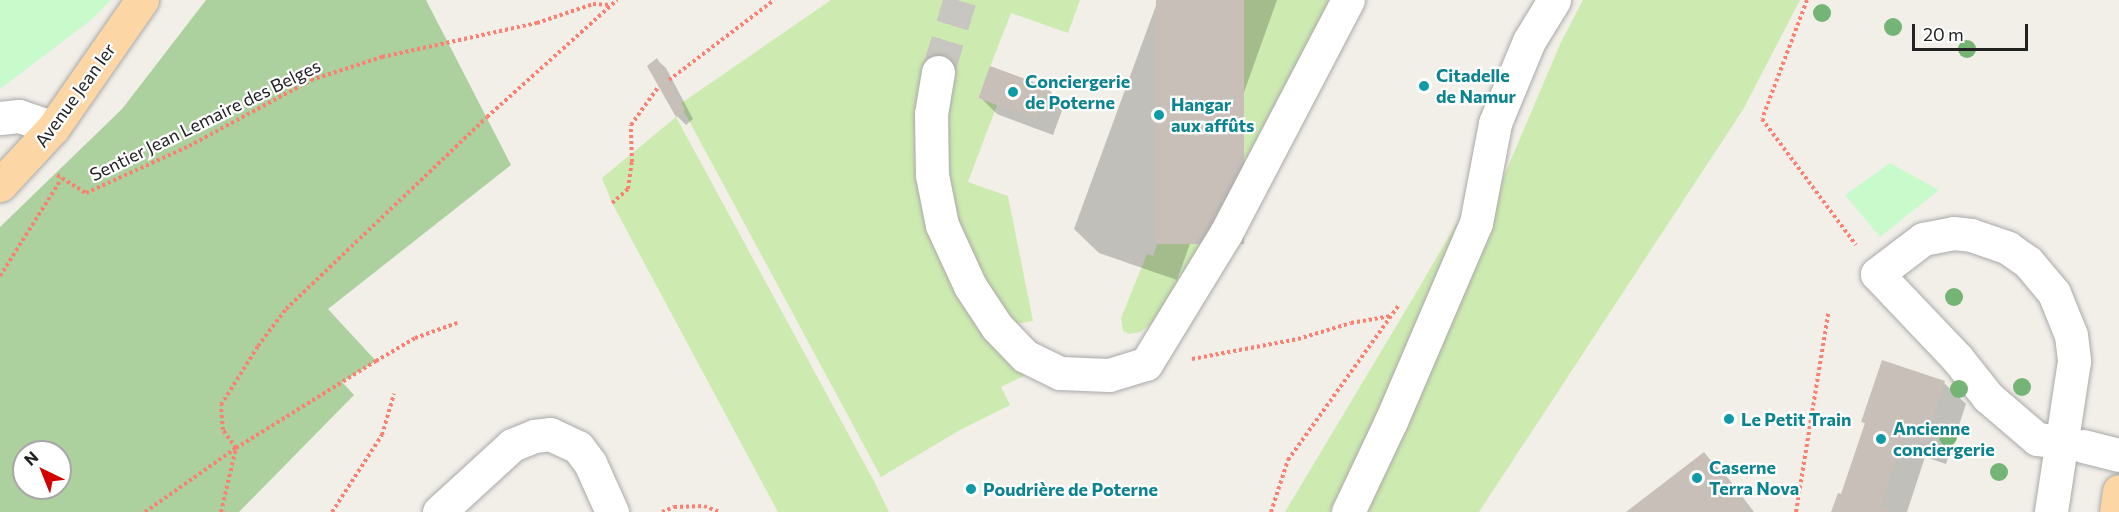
<!DOCTYPE html>
<html>
<head>
<meta charset="utf-8">
<style>
	body { margin:0 }
	#map { position:relative; width:2119px; height:512px; overflow:hidden; background:#f2efe9; font-family:Commissioner,sans-serif }
	div>[style] { position:absolute }
	.grass>* { inset:0; background:#cdebb0 }
	.forest>* { inset:0; background:#add19e }
	.park>* { inset:0; background:#c8facc }
	.shadow>* { inset:0; background:#0003 }
	.building>* { inset:0; background:#c7bfb8; transform-origin:0 0 }
	.minor-tunnel>* { height:33px; margin-top:-16.5px; transform-origin:0; background:repeating-linear-gradient(90deg,#c8c6c1 0 33px,transparent 0 49px) }
	.path>* { height:4px; margin-top:-2px; transform-origin:0; background:repeating-linear-gradient(90deg,#fa8072 0 3px,transparent 0 6px) }
	.roads { filter:drop-shadow(0 0 2px #a9a9a9) drop-shadow(0 0 2px #a9a9a9) }
	.minor>* { height:33px; margin:-16.5px; padding:0 16.5px; transform-origin:16.5px; border-radius:16.5px; background:#fff }
	.major>* { height:33px; margin:-16.5px; padding:0 16.5px; transform-origin:16.5px; border-radius:16.5px; background:#fcd6a4 }
	.trees>* { width:18px; height:18px; margin:-9px; border-radius:50%; background:#74b475 }
	.dots>* { width:16px; height:16px; translate:-50% -50%; box-sizing:border-box; border:3px solid #fff; border-radius:50% }
	span { translate:-50% -50%; white-space:nowrap; text-align:center; line-height:1.15; -webkit-text-stroke:4.5px #fff; paint-order:stroke }
	.culture-label { font-size:18px; color:#0d838f; font-weight:700 }
	.left { translate:0 -50%; text-align:left }
	.street-label { font-size:18px; color:#222 }
	.north { position:absolute; left:12px; top:440px; width:60px; height:60px; box-sizing:border-box; background:#fff; border:2px solid #a7a7a7; border-radius:50%; rotate:317deg; font-size:16px; font-weight:700; line-height:24px; text-align:center; color:#222 }
	.north::after { content:''; display:block; margin:auto; width:21px; height:27px; background:#d40000; clip-path:polygon(50% 0,100% 100%,50% 72%,0 100%) }
	.scale { position:absolute; left:1912px; top:24px; width:116px; height:27px; box-sizing:border-box; border:3px solid #222; border-top:0; padding-left:8px; font-size:18px; line-height:21px; white-space:nowrap; color:#222; -webkit-text-stroke:4px #fff; paint-order:stroke }
</style>
</head>
<body>
<div id="map">
	<div class="grass">
		<div style="clip-path:polygon(831px 0,1080px 0,1068px 33px,1011px 13px,978px 98px,997px 105px,968px 182px,1008px 196px,1033px 321px,1014px 324px,983px 277px,958px 226px,947px 155px,951px 76px,925px 67px,915px 119px,920px 184px,931px 233px,971px 311px,992px 339px,1026px 375px,1001px 387px,1010px 405px,960px 430px,881px 477px,680px 104px)"></div>
		<div style="clip-path:polygon(1244px 0,1336px 0,1194px 263px,1153px 323px,1140px 332px,1129px 334px,1123px 331px,1121px 318px,1147px 254px,1153px 256px)"></div>
		<div style="clip-path:polygon(1583px 0,1800px 0,1744px 108px,1479px 512px,1361px 512px,1561px 42px)"></div>
		<div style="clip-path:polygon(676px 117px,875px 483px,889px 512px,778px 512px,612px 203px,602px 178px)"></div>
		<div style="clip-path:polygon(1473px 195px,1336px 512px,1285px 512px,1413px 298px)"></div>
	</div>
	<div class="forest">
		<div style="clip-path:polygon(evenodd,206px 0,426px 0,511px 165px,328px 309px,376px 361px,342px 382px,354px 395px,239px 512px,0 512px,0 227px,122px 109px,206px 0,24px 452px,60px 452px,60px 488px,24px 488px,24px 452px)"></div>
	</div>
	<div class="park">
		<div style="clip-path:polygon(0 0,111px 0,91px 20px,0 89px)"></div>
		<div style="clip-path:polygon(1890px 163px,1939px 190px,1880px 237px,1845px 195px)"></div>
	</div>
	<div class="shadow">
		<div style="clip-path:polygon(1158px 0,1277px 0,1177px 280px,1099px 253px,1074px 229px)"></div>
		<div style="clip-path:polygon(657px 60px,666px 68px,693px 119px,686px 125px,677px 116px,649px 66px)"></div>
		<div style="clip-path:polygon(1047px 88px,1064px 105px,1053px 135px,997px 114px,980px 97px)"></div>
		<div style="clip-path:polygon(1944px 383px,1966px 404px,1946px 464px,1925px 457px,1907px 512px,1833px 512px,1842px 496px,1866px 425px,1863px 421px)"></div>
		<div style="clip-path:polygon(1704px 454px,1728px 478px,1754px 512px,1628px 512px)"></div>
	</div>
	<div class="building">
		<div style="left:1156px;top:0;width:88px;height:244px"></div>
		<div style="clip-path:polygon(657px 58px,685px 110px,676px 117px,647px 66px)"></div>
		<div style="left:990px;top:66px;width:62px;height:34px;rotate:20deg"></div>
		<div style="clip-path:polygon(1882px 360px,1945px 381px,1925px 443px,1903px 436px,1880px 507px,1895px 512px,1831px 512px,1838px 493px,1841px 494px,1865px 423px,1861px 422px)"></div>
		<div style="clip-path:polygon(1704px 452px,1750px 512px,1626px 512px)"></div>
	</div>
	<div class="minor-tunnel">
		<div style="left:938px;top:72px;width:75px;rotate:-73deg"></div>
	</div>
	<div class="path">
		<div style="left:1807px;top:0;width:127px;rotate:110.7deg"></div>
		<div style="left:1762px;top:119px;width:157px;rotate:53.3deg"></div>
		<div style="left:669px;top:80px;width:132px;rotate:-37.3deg"></div>
		<div style="left:57px;top:175px;width:34px;rotate:32deg"></div>
		<div style="left:86px;top:193px;width:113px;rotate:-24.5deg"></div>
		<div style="left:189px;top:146px;width:139px;rotate:-28.4deg"></div>
		<div style="left:311px;top:80px;width:75px;rotate:-17.9deg"></div>
		<div style="left:382px;top:57px;width:159px;rotate:-12.4deg"></div>
		<div style="left:537px;top:23px;width:59px;rotate:-18.7deg"></div>
		<div style="left:593px;top:4px;width:18px;rotate:3deg"></div>
		<div style="left:612px;top:203px;width:21px;rotate:-41deg"></div>
		<div style="left:628px;top:189px;width:27px;rotate:-82deg"></div>
		<div style="left:632px;top:162px;width:37px;rotate:-92deg"></div>
		<div style="left:631px;top:125px;width:48px;rotate:-54.3deg"></div>
		<div style="left:0;top:276px;width:116px;rotate:-57.7deg"></div>
		<div style="left:1192px;top:359px;width:108px;rotate:-10.7deg"></div>
		<div style="left:1298px;top:339px;width:55px;rotate:-16.8deg"></div>
		<div style="left:1351px;top:323px;width:39px;rotate:-10deg"></div>
		<div style="left:145px;top:512px;width:111px;rotate:-35.1deg"></div>
		<div style="left:236px;top:448px;width:165px;rotate:-31.9deg"></div>
		<div style="left:376px;top:361px;width:45px;rotate:-30.5deg"></div>
		<div style="left:415px;top:338px;width:45px;rotate:-19.7deg"></div>
		<div style="left:221px;top:512px;width:66px;rotate:-76.8deg"></div>
		<div style="left:236px;top:448px;width:22px;rotate:-126deg"></div>
		<div style="left:223px;top:430px;width:25px;rotate:-95deg"></div>
		<div style="left:221px;top:405px;width:70px;rotate:-57.9deg"></div>
		<div style="left:258px;top:346px;width:46px;rotate:-52.9deg"></div>
		<div style="left:286px;top:309px;width:278px;rotate:-43.7deg"></div>
		<div style="left:487px;top:117px;width:175px;rotate:-42deg"></div>
		<div style="left:332px;top:512px;width:92px;rotate:-57deg"></div>
		<div style="left:382px;top:435px;width:43px;rotate:-73.7deg"></div>
		<div style="left:662px;top:512px;width:13px;rotate:-23deg"></div>
		<div style="left:674px;top:507px;width:30px;rotate:-2deg"></div>
		<div style="left:704px;top:506px;width:17px;rotate:21deg"></div>
		<div style="left:1271px;top:512px;width:55px;rotate:-71.9deg"></div>
		<div style="left:1288px;top:460px;width:191px;rotate:-54.4deg"></div>
		<div style="left:1796px;top:512px;width:201px;rotate:-80.8deg"></div>
	</div>
	<div class="roads">
		<div class="minor">
			<div style="left:938px;top:72px;width:43px;rotate:99.5deg"></div>
			<div style="left:931px;top:114px;width:61px;rotate:89.1deg"></div>
			<div style="left:932px;top:175px;width:51px;rotate:78.7deg"></div>
			<div style="left:942px;top:225px;width:67px;rotate:65.3deg"></div>
			<div style="left:970px;top:286px;width:49px;rotate:56.6deg"></div>
			<div style="left:997px;top:327px;width:40px;rotate:46deg"></div>
			<div style="left:1025px;top:356px;width:39px;rotate:26deg"></div>
			<div style="left:1060px;top:373px;width:49px;rotate:2.3deg"></div>
			<div style="left:1109px;top:375px;width:39px;rotate:-17deg"></div>
			<div style="left:1146px;top:364px;width:153px;rotate:-58.6deg"></div>
			<div style="left:1226px;top:233px;width:263px;rotate:-62.4deg"></div>
			<div style="left:0;top:118px;width:19px;rotate:-6deg"></div>
			<div style="left:19px;top:116px;width:36px;rotate:19deg"></div>
			<div style="left:2046px;top:440px;width:9px;rotate:-174deg"></div>
			<div style="left:2037px;top:439px;width:65px;rotate:-139.4deg"></div>
			<div style="left:1988px;top:397px;width:50px;rotate:-128.5deg"></div>
			<div style="left:1957px;top:358px;width:116px;rotate:-133.6deg"></div>
			<div style="left:1877px;top:274px;width:58px;rotate:-37.3deg"></div>
			<div style="left:1923px;top:239px;width:31px;rotate:-11deg"></div>
			<div style="left:1953px;top:233px;width:18px;rotate:6deg"></div>
			<div style="left:1971px;top:235px;width:39px;rotate:19deg"></div>
			<div style="left:2008px;top:248px;width:24px;rotate:35deg"></div>
			<div style="left:2028px;top:262px;width:40px;rotate:50deg"></div>
			<div style="left:2054px;top:293px;width:45px;rotate:68deg"></div>
			<div style="left:2071px;top:335px;width:26px;rotate:83deg"></div>
			<div style="left:2074px;top:361px;width:153px;rotate:98.7deg"></div>
			<div style="left:2083px;top:446px;width:37px;rotate:14deg"></div>
			<div style="left:439px;top:512px;width:99px;rotate:-42.5deg"></div>
			<div style="left:512px;top:445px;width:24px;rotate:-22deg"></div>
			<div style="left:534px;top:436px;width:16px;rotate:-7deg"></div>
			<div style="left:550px;top:434px;width:31px;rotate:25deg"></div>
			<div style="left:578px;top:447px;width:20px;rotate:53deg"></div>
			<div style="left:590px;top:463px;width:54px;rotate:65.8deg"></div>
			<div style="left:1348px;top:512px;width:101px;rotate:-64.7deg"></div>
			<div style="left:1391px;top:421px;width:215px;rotate:-66.8deg"></div>
			<div style="left:1476px;top:223px;width:102px;rotate:-79.2deg"></div>
			<div style="left:1495px;top:123px;width:89px;rotate:-67.5deg"></div>
			<div style="left:1529px;top:41px;width:48px;rotate:-58.6deg"></div>
		</div>
		<div class="major">
			<div style="left:0;top:185px;width:78px;rotate:-47.1deg"></div>
			<div style="left:53px;top:128px;width:156px;rotate:-55.2deg"></div>
			<div style="left:2116px;top:512px;width:21px;rotate:-82deg"></div>
		</div>
	</div>
	<div class="trees">
		<div style="left:1822px;top:13px"></div>
		<div style="left:1893px;top:27px"></div>
		<div style="left:1967px;top:49px"></div>
		<div style="left:1954px;top:297px"></div>
		<div style="left:2022px;top:387px"></div>
		<div style="left:1959px;top:389px"></div>
		<div style="left:1948px;top:437px"></div>
		<div style="left:1999px;top:472px"></div>
	</div>
	<div class="dots">
		<div style="left:1424px;top:86px;background:#0f9aa8"></div>
		<div style="left:1013px;top:92px;background:#0f9aa8"></div>
		<div style="left:1159px;top:115px;background:#0f9aa8"></div>
		<div style="left:1729px;top:419px;background:#0f9aa8"></div>
		<div style="left:1881px;top:439px;background:#0f9aa8"></div>
		<div style="left:1697px;top:478px;background:#0f9aa8"></div>
		<div style="left:971px;top:489px;background:#0f9aa8"></div>
	</div>
	<div class="culture-label">
		<span class="left" style="left:1436px;top:86px">Citadelle<br>de Namur</span>
		<span class="left" style="left:1025px;top:92px">Conciergerie<br>de Poterne</span>
		<span class="left" style="left:1171px;top:115px">Hangar<br>aux affûts</span>
		<span class="left" style="left:1741px;top:419px">Le Petit Train</span>
		<span class="left" style="left:1893px;top:439px">Ancienne<br>conciergerie</span>
		<span class="left" style="left:1709px;top:478px">Caserne<br>Terra Nova</span>
		<span class="left" style="left:983px;top:489px">Poudrière de Poterne</span>
	</div>
	<div class="street-label">
		<span style="left:75px;top:95px;rotate:-54deg">Avenue Jean Ier</span>
		<span style="left:205px;top:120px;rotate:-26deg">Sentier Jean Lemaire des Belges</span>
	</div>
	<div class="north">N</div>
	<div class="scale">20 m</div>
</div>
</body>
</html>
